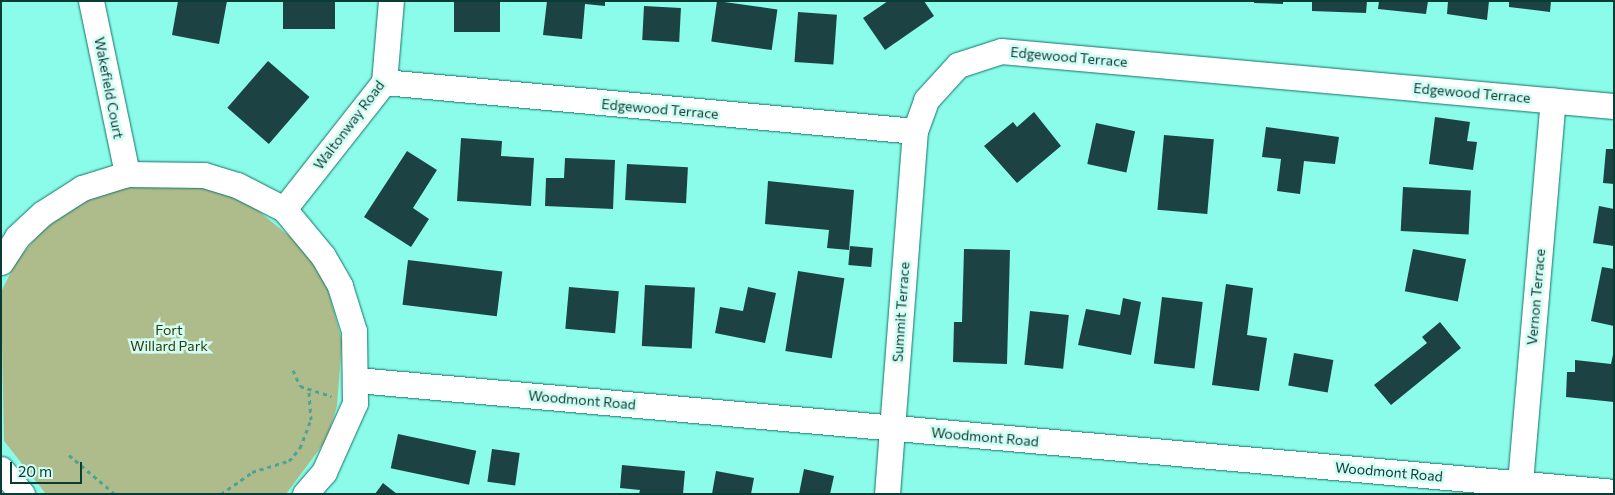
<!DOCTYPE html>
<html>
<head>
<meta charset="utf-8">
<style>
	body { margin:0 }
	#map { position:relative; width:1615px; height:495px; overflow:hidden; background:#8bfce9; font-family:Commissioner,sans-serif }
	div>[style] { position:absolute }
	.green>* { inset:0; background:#aebc8b }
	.building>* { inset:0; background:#1c4244; transform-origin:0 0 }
	.path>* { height:3px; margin-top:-1.5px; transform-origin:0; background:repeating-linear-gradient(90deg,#4ea395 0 4px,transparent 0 8px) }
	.roads { filter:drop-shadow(0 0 1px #127467) drop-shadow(0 0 1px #127467) }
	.street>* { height:25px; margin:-12.5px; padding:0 12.5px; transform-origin:12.5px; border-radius:12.5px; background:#fff }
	span { translate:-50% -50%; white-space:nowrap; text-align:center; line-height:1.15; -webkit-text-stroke:5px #d3fcf3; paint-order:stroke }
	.street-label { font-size:14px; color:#083c35 }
	.park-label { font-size:14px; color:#2f3a09 }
	.frame { position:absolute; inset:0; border:2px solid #083c35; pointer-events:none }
	.scale { position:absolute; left:10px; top:462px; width:72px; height:22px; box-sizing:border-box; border:2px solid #083c35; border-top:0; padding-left:6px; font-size:15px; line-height:18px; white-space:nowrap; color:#083c35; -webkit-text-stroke:4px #d3fcf3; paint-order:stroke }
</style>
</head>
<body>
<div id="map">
	<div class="green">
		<div style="clip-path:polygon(142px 182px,219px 190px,250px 204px,306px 250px,326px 283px,342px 341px,337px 406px,327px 439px,286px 494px,46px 494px,4px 441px,1px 292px,17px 260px,43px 230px,73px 208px,104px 192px)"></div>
	</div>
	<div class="building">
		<div style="clip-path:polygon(178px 1px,227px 1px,219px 44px,172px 35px)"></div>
		<div style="left:283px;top:1px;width:52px;height:28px"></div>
		<div style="left:454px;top:1px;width:46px;height:31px"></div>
		<div style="clip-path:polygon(547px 1px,605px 1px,605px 6px,585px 4px,582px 39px,543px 35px)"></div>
		<div style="left:717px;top:1px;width:61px;height:41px;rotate:8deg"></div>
		<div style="clip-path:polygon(888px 1px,924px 1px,934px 16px,885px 50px,863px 18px)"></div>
		<div style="clip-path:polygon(1254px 1px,1283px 1px,1283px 4px,1254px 3px)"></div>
		<div style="clip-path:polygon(1312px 1px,1367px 1px,1366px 13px,1312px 11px)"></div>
		<div style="clip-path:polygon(1379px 1px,1428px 1px,1426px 14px,1378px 9px)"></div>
		<div style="clip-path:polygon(1448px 1px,1489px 1px,1487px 20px,1447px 14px)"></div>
		<div style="clip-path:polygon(1509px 1px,1551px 1px,1550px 12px,1509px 7px)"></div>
		<div style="left:644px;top:6px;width:37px;height:34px;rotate:3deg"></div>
		<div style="left:798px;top:12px;width:39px;height:50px;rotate:4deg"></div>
		<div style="left:268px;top:61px;width:55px;height:62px;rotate:41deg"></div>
		<div style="clip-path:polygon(1034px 112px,1061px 146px,1017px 183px,984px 146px,1013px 122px,1017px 127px)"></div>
		<div style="clip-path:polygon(1435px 117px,1470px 122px,1467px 141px,1477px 142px,1473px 170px,1429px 164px)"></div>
		<div style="left:1096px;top:123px;width:40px;height:42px;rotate:12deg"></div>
		<div style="clip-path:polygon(1266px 127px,1339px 137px,1335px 164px,1304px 161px,1300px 194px,1277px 191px,1281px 159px,1262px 157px)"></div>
		<div style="left:1164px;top:135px;width:50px;height:75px;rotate:5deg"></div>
		<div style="clip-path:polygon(461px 138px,502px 141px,501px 156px,534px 158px,531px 206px,457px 201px)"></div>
		<div style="clip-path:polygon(1606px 149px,1614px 149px,1614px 184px,1603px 183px)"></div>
		<div style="clip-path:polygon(407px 151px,437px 170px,413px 208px,429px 219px,411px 247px,364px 217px)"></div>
		<div style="clip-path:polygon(565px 158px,615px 160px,613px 209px,545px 206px,546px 178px,564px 178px)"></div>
		<div style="left:627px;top:164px;width:61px;height:36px;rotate:3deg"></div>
		<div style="clip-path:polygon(768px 181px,854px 190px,849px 250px,827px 248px,829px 230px,765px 224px)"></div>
		<div style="left:1403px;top:187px;width:68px;height:44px;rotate:3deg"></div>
		<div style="clip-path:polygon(1599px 206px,1614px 209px,1614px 246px,1593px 243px)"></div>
		<div style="left:850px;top:246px;width:23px;height:19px;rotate:5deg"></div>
		<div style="clip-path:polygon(964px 249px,1010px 250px,1007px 364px,953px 362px,954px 322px,962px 322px)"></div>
		<div style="left:1413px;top:249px;width:54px;height:43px;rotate:11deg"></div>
		<div style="left:408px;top:260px;width:95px;height:45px;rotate:7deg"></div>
		<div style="clip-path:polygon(1602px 267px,1614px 269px,1614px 326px,1591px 321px)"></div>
		<div style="left:798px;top:271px;width:47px;height:81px;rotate:9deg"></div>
		<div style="clip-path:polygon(1226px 284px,1253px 288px,1247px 335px,1267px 338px,1259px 391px,1212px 385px)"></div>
		<div style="left:645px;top:285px;width:50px;height:61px;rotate:3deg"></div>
		<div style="left:569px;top:287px;width:50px;height:42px;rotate:5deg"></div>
		<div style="clip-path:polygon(748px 287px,776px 293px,765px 343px,715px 333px,720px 307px,743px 311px)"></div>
		<div style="left:1162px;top:297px;width:41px;height:67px;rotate:7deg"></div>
		<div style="clip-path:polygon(1123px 298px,1141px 302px,1131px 355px,1078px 345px,1086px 309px,1120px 315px)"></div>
		<div style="left:1030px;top:311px;width:39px;height:54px;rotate:6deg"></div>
		<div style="clip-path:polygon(1440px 322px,1461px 348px,1391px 405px,1374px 385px,1427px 343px,1422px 337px)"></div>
		<div style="clip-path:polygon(1614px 350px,1614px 402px,1566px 397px,1567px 372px,1575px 372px,1575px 360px,1611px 364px)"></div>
		<div style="left:1294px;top:353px;width:40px;height:33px;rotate:10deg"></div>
		<div style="left:398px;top:434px;width:80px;height:35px;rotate:12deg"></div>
		<div style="left:492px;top:449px;width:28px;height:33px;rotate:8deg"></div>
		<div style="clip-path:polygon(622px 465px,685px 471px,683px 494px,639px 494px,640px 490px,620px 488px)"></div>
		<div style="clip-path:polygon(804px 469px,834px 476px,830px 494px,799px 494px)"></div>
		<div style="clip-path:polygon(716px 471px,754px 478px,751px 494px,712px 494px)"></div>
		<div style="clip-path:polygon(383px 483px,397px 494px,375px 494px)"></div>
	</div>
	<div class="path">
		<div style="left:293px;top:370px;width:17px;rotate:66deg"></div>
		<div style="left:300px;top:386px;width:33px;rotate:18deg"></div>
		<div style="left:69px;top:455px;width:60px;rotate:40.3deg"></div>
		<div style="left:221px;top:494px;width:38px;rotate:-35deg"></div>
		<div style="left:252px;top:472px;width:39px;rotate:-17deg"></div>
		<div style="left:289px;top:461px;width:17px;rotate:-50deg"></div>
		<div style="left:300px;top:448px;width:30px;rotate:-69deg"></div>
		<div style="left:311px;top:420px;width:31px;rotate:-94deg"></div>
	</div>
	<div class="roads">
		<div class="street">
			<div style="left:91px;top:1px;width:177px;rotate:78.2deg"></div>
			<div style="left:384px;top:82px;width:533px;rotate:5.27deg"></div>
			<div style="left:284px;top:209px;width:162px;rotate:-51.8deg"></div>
			<div style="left:384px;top:82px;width:81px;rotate:-85.1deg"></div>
			<div style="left:1px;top:262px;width:30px;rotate:-57deg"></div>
			<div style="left:17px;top:237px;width:35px;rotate:-43deg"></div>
			<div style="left:43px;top:213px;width:46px;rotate:-32.7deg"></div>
			<div style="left:82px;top:188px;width:47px;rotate:-17.3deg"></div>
			<div style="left:127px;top:174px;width:77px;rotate:0.7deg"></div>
			<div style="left:204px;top:175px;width:34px;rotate:17deg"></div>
			<div style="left:237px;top:185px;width:53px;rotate:27.1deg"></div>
			<div style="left:284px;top:209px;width:61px;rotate:50.3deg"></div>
			<div style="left:323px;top:256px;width:34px;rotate:60deg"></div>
			<div style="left:340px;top:286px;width:47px;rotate:72.7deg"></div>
			<div style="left:354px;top:331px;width:72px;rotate:89.2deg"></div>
			<div style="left:355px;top:403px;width:76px;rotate:114.2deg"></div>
			<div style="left:324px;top:472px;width:29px;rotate:131deg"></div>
			<div style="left:357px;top:380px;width:1262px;rotate:5.09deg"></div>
			<div style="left:1px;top:469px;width:33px;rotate:50deg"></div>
			<div style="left:887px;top:494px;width:364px;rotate:-85.6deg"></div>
			<div style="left:915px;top:131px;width:33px;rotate:-70deg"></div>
			<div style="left:926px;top:100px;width:47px;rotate:-47.6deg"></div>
			<div style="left:958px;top:65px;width:45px;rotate:-18deg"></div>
			<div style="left:1001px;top:51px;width:615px;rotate:5.13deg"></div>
			<div style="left:1519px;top:494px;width:395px;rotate:-85.1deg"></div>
		</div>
	</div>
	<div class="street-label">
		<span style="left:1069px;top:57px;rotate:5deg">Edgewood Terrace</span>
		<span style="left:109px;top:88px;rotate:79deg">Wakefield Court</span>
		<span style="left:1472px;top:93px;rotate:5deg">Edgewood Terrace</span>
		<span style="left:660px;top:109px;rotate:5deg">Edgewood Terrace</span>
		<span style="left:349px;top:125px;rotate:-53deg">Waltonway Road</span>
		<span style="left:1536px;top:297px;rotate:-85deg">Vernon Terrace</span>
		<span style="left:901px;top:312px;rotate:-86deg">Summit Terrace</span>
		<span style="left:582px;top:400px;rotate:5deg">Woodmont Road</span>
		<span style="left:985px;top:437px;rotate:5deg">Woodmont Road</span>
		<span style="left:1389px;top:472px;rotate:5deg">Woodmont Road</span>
	</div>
	<div class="park-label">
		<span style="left:169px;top:338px">Fort<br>Willard Park</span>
	</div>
	<div class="frame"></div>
	<div class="scale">20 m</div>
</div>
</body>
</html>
